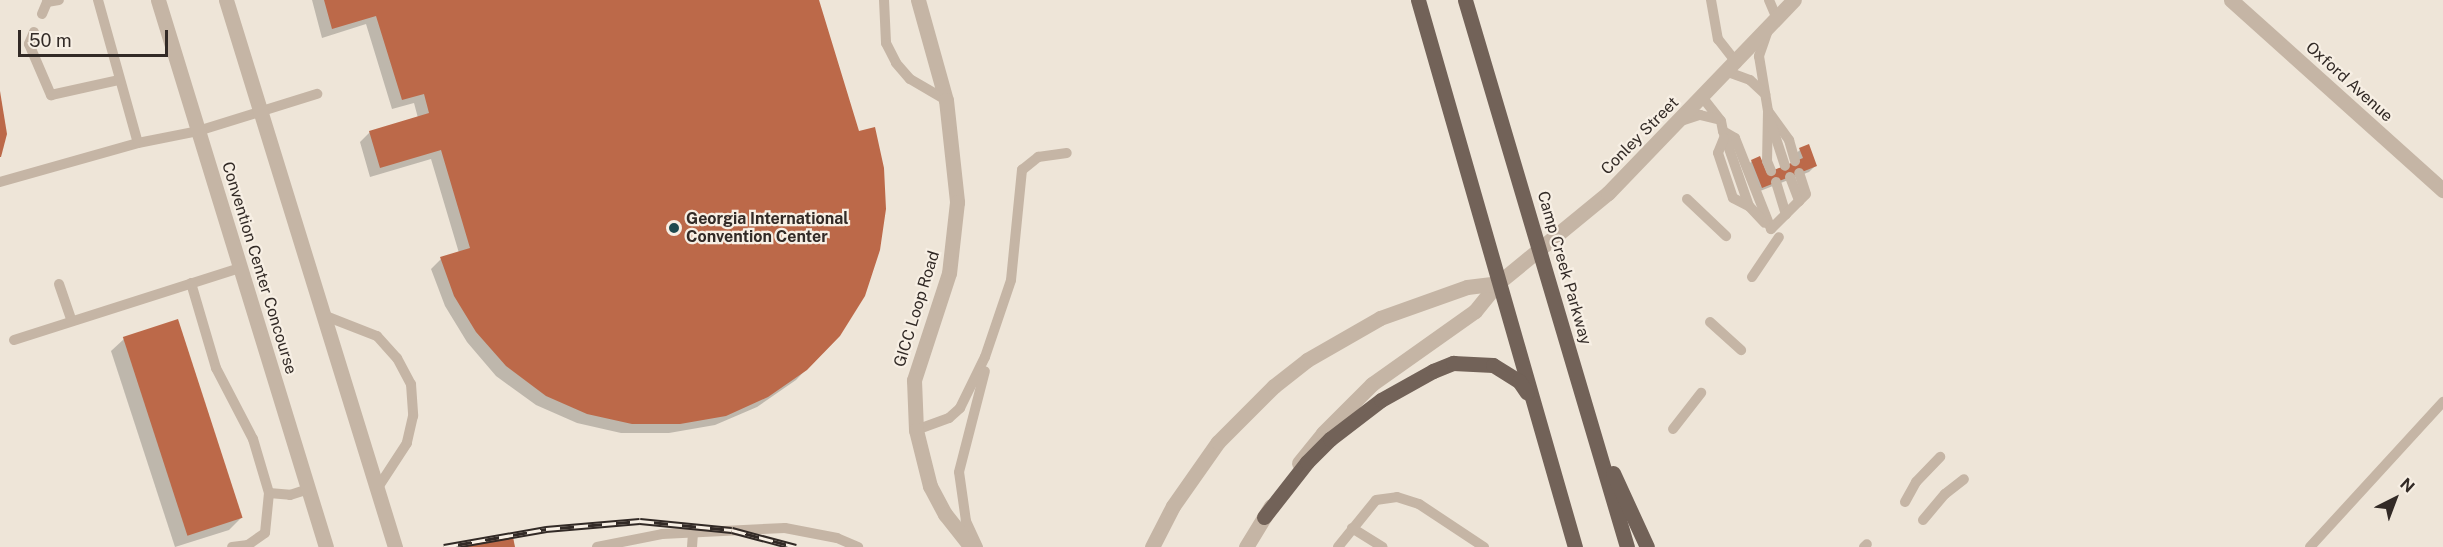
<!DOCTYPE html>
<html>
<head>
<meta charset="utf-8">
<style>
	body { margin:0 }
	#map { position:relative; width:2443px; height:547px; overflow:hidden; background:#eee5d8; font-family:"Public Sans",sans-serif }
	div>[style] { position:absolute }
	.shadow>* { inset:0; background:#0003 }
	.building>* { inset:0; background:#bc6949; transform-origin:0 0 }
	.service>* { height:10px; margin:-5px; padding:0 5px; transform-origin:5px; border-radius:5px; background:#c5b5a5 }
	.minor>* { height:15px; margin:-7.5px; padding:0 7.5px; transform-origin:7.5px; border-radius:7.5px; background:#c5b5a5 }
	.primary>* { height:15px; margin:-7.5px; padding:0 7.5px; transform-origin:7.5px; border-radius:7.5px; background:#726258 }
	.rail>* { height:7px; margin-top:-3.5px; transform-origin:0; background:repeating-linear-gradient(90deg,#f7efe4 0 14px,#322a26 0 28px); box-sizing:border-box; border-block:2px solid #322a26 }
	.dots>* { width:16px; height:16px; translate:-50% -50%; box-sizing:border-box; border:3px solid #f7efe4; border-radius:50% }
	span { translate:-50% -50%; white-space:nowrap; text-align:center; line-height:1.15; -webkit-text-stroke:4.5px #f7efe4; paint-order:stroke }
	.street-label { font-size:16px; color:#322a26 }
	.poi-label { font-size:16px; color:#322a26; font-weight:700 }
	.left { translate:0 -50%; text-align:left }
	.north { position:absolute; left:2365px; top:469px; width:60px; height:60px; -webkit-text-stroke:4px #f7efe4; paint-order:stroke; rotate:42deg; font-size:16px; font-weight:700; line-height:24px; text-align:center; color:#322a26 }
	.north::after { content:''; display:block; margin:auto; width:21px; height:27px; background:#322a26; clip-path:polygon(50% 0,100% 100%,50% 72%,0 100%) }
	.scale { position:absolute; left:18px; top:30px; width:150px; height:27px; box-sizing:border-box; border:3px solid #322a26; border-top:0; padding-left:8px; font-size:18px; line-height:21px; white-space:nowrap; color:#322a26; -webkit-text-stroke:4px #f7efe4; paint-order:stroke }
</style>
</head>
<body>
<div id="map">
	<div class="shadow">
		<div style="clip-path:polygon(312px 0,817px 0,839px 335px,796px 380px,757px 407px,715px 425px,669px 433px,621px 433px,577px 423px,536px 405px,496px 376px,467px 342px,445px 306px,431px 269px,441px 259px,459px 253px,431px 159px,370px 177px,360px 142px,370px 132px,418px 118px,414px 103px,392px 109px,366px 24px,322px 38px)"></div>
		<div style="clip-path:polygon(1800px 150px,1815px 166px,1809px 172px,1755px 193px,1745px 168px,1752px 161px,1766px 175px,1796px 163px,1793px 156px)"></div>
		<div style="clip-path:polygon(124px 339px,241px 518px,229px 530px,175px 547px,111px 351px)"></div>
	</div>
	<div class="building">
		<div style="clip-path:polygon(324px 0,819px 0,859px 131px,875px 127px,884px 168px,886px 209px,880px 250px,865px 296px,840px 336px,807px 370px,768px 397px,726px 416px,680px 424px,632px 424px,587px 414px,546px 396px,506px 366px,476px 332px,454px 296px,440px 257px,470px 248px,441px 150px,380px 168px,369px 131px,429px 113px,424px 94px,402px 100px,376px 16px,332px 29px)"></div>
		<div style="clip-path:polygon(0 91px,7px 134px,1px 157px,0 157px)"></div>
		<div style="clip-path:polygon(1809px 144px,1817px 166px,1762px 188px,1751px 160px,1760px 156px,1767px 173px,1803px 158px,1799px 148px)"></div>
		<div style="left:178px;top:319px;width:209px;height:58px;rotate:72deg"></div>
		<div style="clip-path:polygon(513px 537px,515px 547px,462px 547px,462px 546px)"></div>
	</div>
	<div class="service">
		<div style="left:98px;top:0;width:148px;rotate:74.4deg"></div>
		<div style="left:884px;top:0;width:43px;rotate:87.3deg"></div>
		<div style="left:886px;top:43px;width:22px;rotate:63deg"></div>
		<div style="left:896px;top:63px;width:21px;rotate:49deg"></div>
		<div style="left:910px;top:79px;width:42px;rotate:30.3deg"></div>
		<div style="left:1711px;top:0;width:40px;rotate:80deg"></div>
		<div style="left:1718px;top:39px;width:31px;rotate:52deg"></div>
		<div style="left:1769px;top:0;width:21px;rotate:67deg"></div>
		<div style="left:42px;top:14px;width:13px;rotate:-67deg"></div>
		<div style="left:47px;top:2px;width:12px;rotate:-9deg"></div>
		<div style="left:1768px;top:30px;width:28px;rotate:109deg"></div>
		<div style="left:1759px;top:56px;width:56px;rotate:80.7deg"></div>
		<div style="left:1768px;top:111px;width:36px;rotate:54deg"></div>
		<div style="left:1789px;top:140px;width:22px;rotate:74deg"></div>
		<div style="left:34px;top:32px;width:13px;rotate:113deg"></div>
		<div style="left:29px;top:44px;width:56px;rotate:66.7deg"></div>
		<div style="left:51px;top:95px;width:70px;rotate:-12.4deg"></div>
		<div style="left:1728px;top:72px;width:23px;rotate:20deg"></div>
		<div style="left:1750px;top:80px;width:21px;rotate:43deg"></div>
		<div style="left:1703px;top:98px;width:29px;rotate:52deg"></div>
		<div style="left:1721px;top:121px;width:10px;rotate:79deg"></div>
		<div style="left:1723px;top:131px;width:14px;rotate:30deg"></div>
		<div style="left:1735px;top:138px;width:98px;rotate:68.4deg"></div>
		<div style="left:1768px;top:111px;width:50px;rotate:91.1deg"></div>
		<div style="left:1767px;top:161px;width:11px;rotate:68deg"></div>
		<div style="left:1770px;top:120px;width:48px;rotate:71.9deg"></div>
		<div style="left:1681px;top:121px;width:20px;rotate:-18deg"></div>
		<div style="left:1700px;top:115px;width:18px;rotate:13deg"></div>
		<div style="left:1723px;top:131px;width:79px;rotate:70.9deg"></div>
		<div style="left:1749px;top:206px;width:23px;rotate:47deg"></div>
		<div style="left:1724px;top:138px;width:16px;rotate:112deg"></div>
		<div style="left:1718px;top:153px;width:47px;rotate:71.6deg"></div>
		<div style="left:1733px;top:198px;width:18px;rotate:27deg"></div>
		<div style="left:1790px;top:177px;width:26px;rotate:69deg"></div>
		<div style="left:0;top:182px;width:143px;rotate:-15.8deg"></div>
		<div style="left:138px;top:143px;width:61px;rotate:-11.3deg"></div>
		<div style="left:198px;top:131px;width:125px;rotate:-17.3deg"></div>
		<div style="left:1776px;top:182px;width:34px;rotate:73deg"></div>
		<div style="left:1687px;top:199px;width:54px;rotate:43.5deg"></div>
		<div style="left:1771px;top:229px;width:49px;rotate:-45deg"></div>
		<div style="left:1806px;top:194px;width:22px;rotate:-108deg"></div>
		<div style="left:1752px;top:277px;width:48px;rotate:-56deg"></div>
		<div style="left:191px;top:283px;width:89px;rotate:73.6deg"></div>
		<div style="left:216px;top:368px;width:80px;rotate:62.5deg"></div>
		<div style="left:253px;top:439px;width:56px;rotate:73.5deg"></div>
		<div style="left:269px;top:493px;width:40px;rotate:95.7deg"></div>
		<div style="left:265px;top:533px;width:21px;rotate:145deg"></div>
		<div style="left:248px;top:545px;width:16px;rotate:173deg"></div>
		<div style="left:59px;top:284px;width:39px;rotate:71deg"></div>
		<div style="left:323px;top:315px;width:58px;rotate:21.3deg"></div>
		<div style="left:377px;top:336px;width:30px;rotate:48deg"></div>
		<div style="left:397px;top:358px;width:30px;rotate:62deg"></div>
		<div style="left:411px;top:384px;width:32px;rotate:86deg"></div>
		<div style="left:413px;top:416px;width:28px;rotate:103deg"></div>
		<div style="left:407px;top:443px;width:55px;rotate:123.1deg"></div>
		<div style="left:1710px;top:322px;width:42px;rotate:42.1deg"></div>
		<div style="left:14px;top:340px;width:237px;rotate:-17.7deg"></div>
		<div style="left:1673px;top:429px;width:46px;rotate:-52.1deg"></div>
		<div style="left:916px;top:430px;width:35px;rotate:-20deg"></div>
		<div style="left:949px;top:418px;width:15px;rotate:-42deg"></div>
		<div style="left:960px;top:408px;width:57px;rotate:-63.9deg"></div>
		<div style="left:985px;top:357px;width:81px;rotate:-71.3deg"></div>
		<div style="left:1011px;top:280px;width:111px;rotate:-84.3deg"></div>
		<div style="left:1022px;top:170px;width:21px;rotate:-39deg"></div>
		<div style="left:1038px;top:157px;width:29px;rotate:-8deg"></div>
		<div style="left:269px;top:493px;width:21px;rotate:5deg"></div>
		<div style="left:290px;top:495px;width:19px;rotate:-18deg"></div>
		<div style="left:1905px;top:502px;width:23px;rotate:-61deg"></div>
		<div style="left:1916px;top:482px;width:35px;rotate:-46deg"></div>
		<div style="left:1923px;top:520px;width:34px;rotate:-50deg"></div>
		<div style="left:1945px;top:494px;width:24px;rotate:-38deg"></div>
		<div style="left:1352px;top:528px;width:36px;rotate:32deg"></div>
		<div style="left:597px;top:547px;width:66px;rotate:-11.3deg"></div>
		<div style="left:662px;top:534px;width:123px;rotate:-2.8deg"></div>
		<div style="left:785px;top:528px;width:53px;rotate:10.9deg"></div>
		<div style="left:837px;top:538px;width:23px;rotate:23deg"></div>
		<div style="left:692px;top:547px;width:13px;rotate:-86deg"></div>
		<div style="left:978px;top:547px;width:29px;rotate:-115deg"></div>
		<div style="left:966px;top:521px;width:49px;rotate:-98.1deg"></div>
		<div style="left:959px;top:472px;width:104px;rotate:-75.6deg"></div>
		<div style="left:1338px;top:547px;width:60px;rotate:-51deg"></div>
		<div style="left:1376px;top:500px;width:21px;rotate:-8deg"></div>
		<div style="left:1397px;top:497px;width:23px;rotate:18deg"></div>
		<div style="left:1419px;top:504px;width:78px;rotate:33.5deg"></div>
		<div style="left:1864px;top:547px;width:4px;rotate:-45deg"></div>
		<div style="left:2310px;top:547px;width:197px;rotate:-47.5deg"></div>
	</div>
	<div class="minor">
		<div style="left:158px;top:0;width:572px;rotate:72.93deg"></div>
		<div style="left:226px;top:0;width:573px;rotate:72.83deg"></div>
		<div style="left:918px;top:0;width:104px;rotate:74.4deg"></div>
		<div style="left:946px;top:100px;width:103px;rotate:83.8deg"></div>
		<div style="left:957px;top:202px;width:71px;rotate:96.4deg"></div>
		<div style="left:949px;top:273px;width:113px;rotate:108.1deg"></div>
		<div style="left:914px;top:380px;width:50px;rotate:87.7deg"></div>
		<div style="left:916px;top:430px;width:58px;rotate:76deg"></div>
		<div style="left:930px;top:486px;width:32px;rotate:62deg"></div>
		<div style="left:945px;top:514px;width:42px;rotate:51.8deg"></div>
		<div style="left:2231px;top:0;width:285px;rotate:41.9deg"></div>
		<div style="left:1299px;top:463px;width:38px;rotate:-51deg"></div>
		<div style="left:1323px;top:433px;width:69px;rotate:-45deg"></div>
		<div style="left:1372px;top:384px;width:126px;rotate:-35.3deg"></div>
		<div style="left:1475px;top:311px;width:36px;rotate:-51deg"></div>
		<div style="left:1498px;top:283px;width:142px;rotate:-39.3deg"></div>
		<div style="left:1608px;top:193px;width:268px;rotate:-46.1deg"></div>
		<div style="left:1152px;top:547px;width:46px;rotate:-62.9deg"></div>
		<div style="left:1173px;top:506px;width:78px;rotate:-54.9deg"></div>
		<div style="left:1218px;top:442px;width:79px;rotate:-45deg"></div>
		<div style="left:1274px;top:386px;width:42px;rotate:-38.2deg"></div>
		<div style="left:1307px;top:360px;width:84px;rotate:-29.9deg"></div>
		<div style="left:1380px;top:318px;width:92px;rotate:-19.6deg"></div>
		<div style="left:1467px;top:287px;width:31px;rotate:-7deg"></div>
		<div style="left:1246px;top:547px;width:48px;rotate:-58.6deg"></div>
	</div>
	<div class="primary">
		<div style="left:1418px;top:0;width:569px;rotate:73.99deg"></div>
		<div style="left:1465px;top:0;width:570px;rotate:73.5deg"></div>
		<div style="left:1613px;top:473px;width:81px;rotate:65.3deg"></div>
		<div style="left:1264px;top:517px;width:70px;rotate:-52deg"></div>
		<div style="left:1307px;top:462px;width:33px;rotate:-45deg"></div>
		<div style="left:1330px;top:439px;width:64px;rotate:-37.4deg"></div>
		<div style="left:1381px;top:400px;width:60px;rotate:-29.1deg"></div>
		<div style="left:1433px;top:371px;width:22px;rotate:-22deg"></div>
		<div style="left:1453px;top:363px;width:40px;rotate:2.9deg"></div>
		<div style="left:1493px;top:365px;width:31px;rotate:32deg"></div>
		<div style="left:1519px;top:381px;width:14px;rotate:56deg"></div>
	</div>
	<div class="rail">
		<div style="left:444px;top:547px;width:104px;rotate:-10deg"></div>
		<div style="left:546px;top:529px;width:94px;rotate:-4.9deg"></div>
		<div style="left:640px;top:521px;width:92px;rotate:5.6deg"></div>
		<div style="left:732px;top:530px;width:66px;rotate:14.9deg"></div>
	</div>
	<div class="dots">
		<div style="left:674px;top:228px;background:#1f4a4f"></div>
	</div>
	<div class="street-label">
		<span style="left:2349px;top:82px;rotate:42deg">Oxford Avenue</span>
		<span style="left:1640px;top:136px;rotate:-45deg">Conley Street</span>
		<span style="left:259px;top:268px;rotate:73deg">Convention Center Concourse</span>
		<span style="left:1564px;top:268px;rotate:74deg">Camp Creek Parkway</span>
		<span style="left:917px;top:309px;rotate:-73deg">GICC Loop Road</span>
	</div>
	<div class="poi-label">
		<span class="left" style="left:686px;top:228px">Georgia International<br>Convention Center</span>
	</div>
	<div class="north">N</div>
	<div class="scale">50 m</div>
</div>
</body>
</html>
